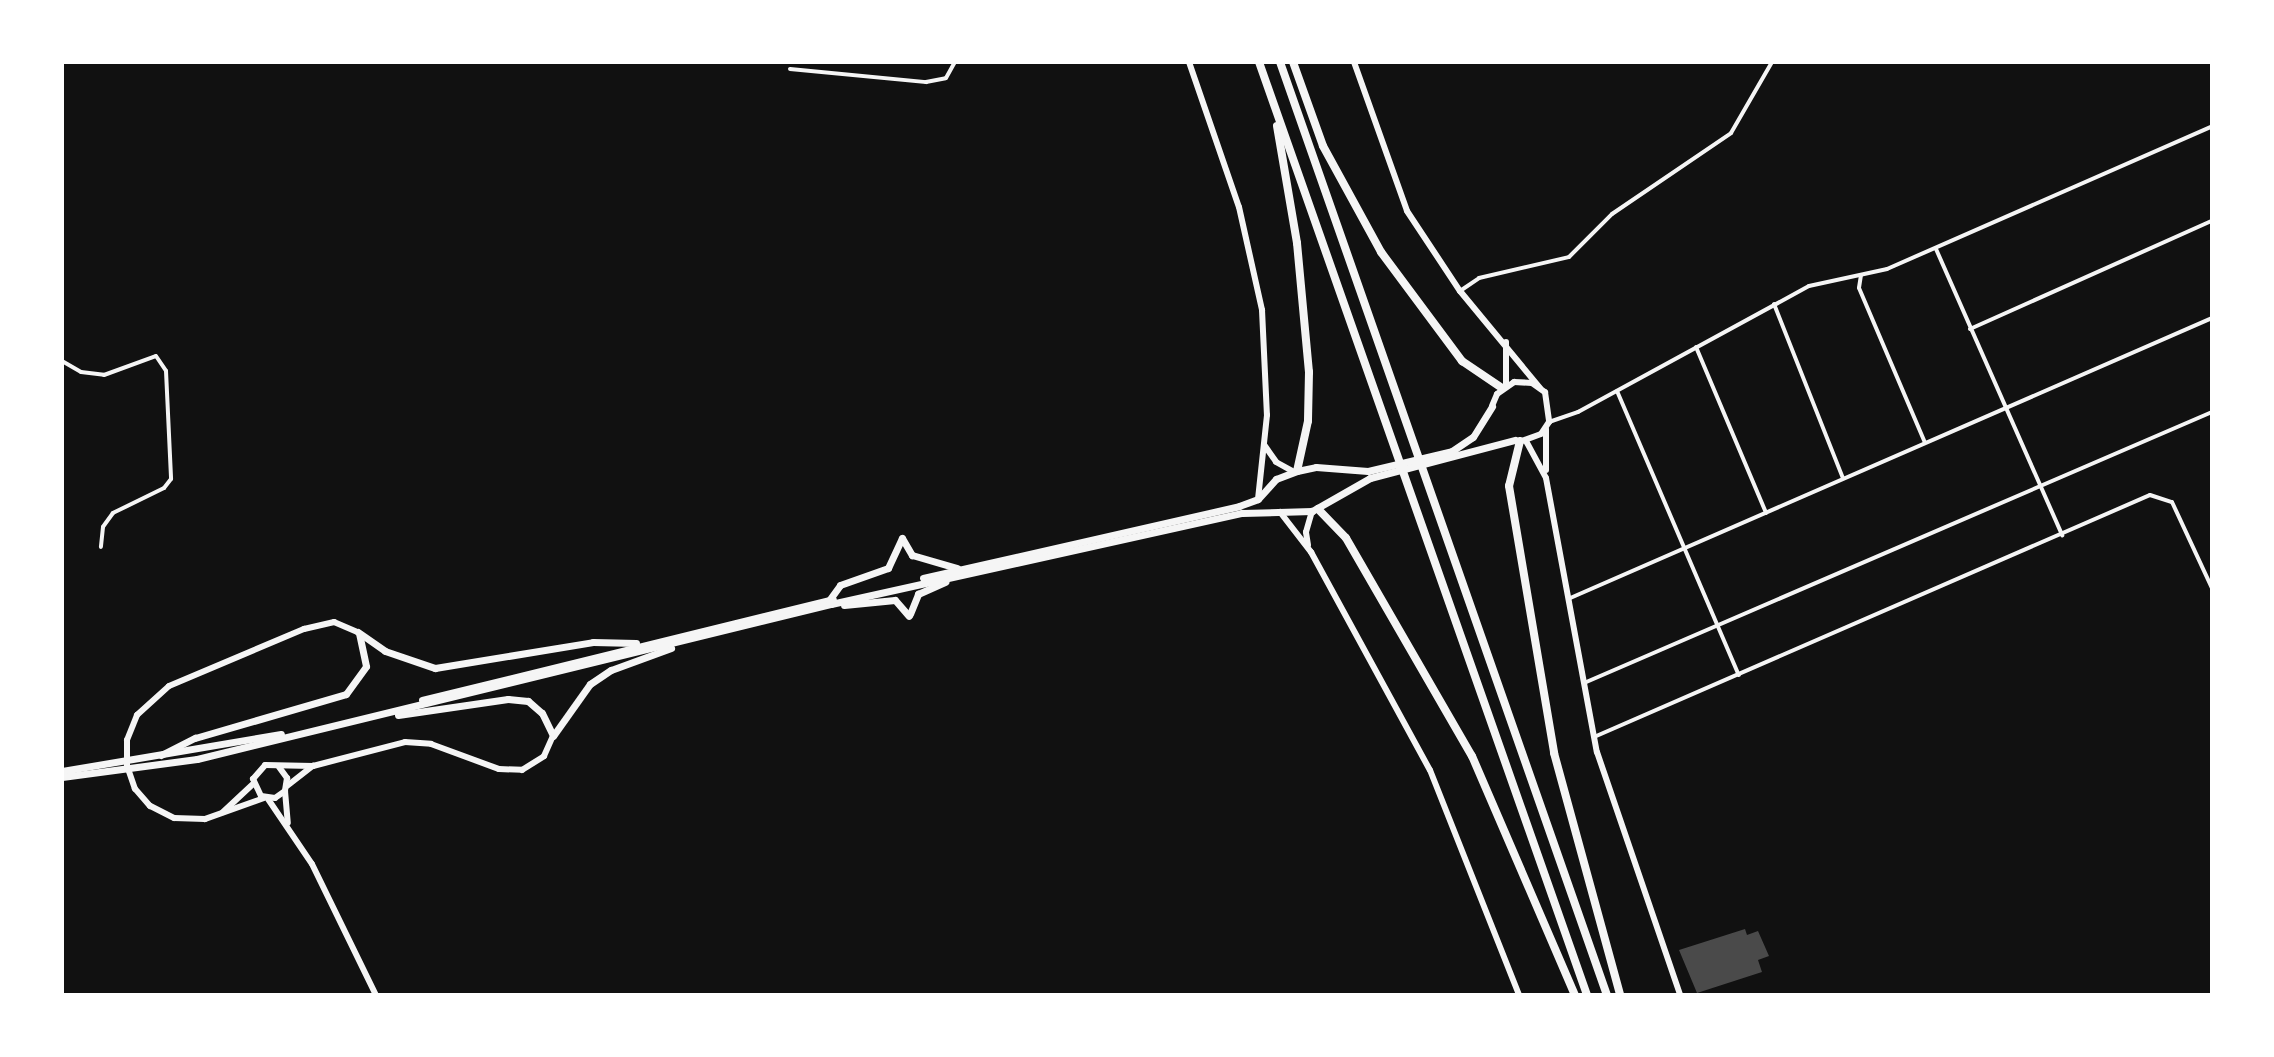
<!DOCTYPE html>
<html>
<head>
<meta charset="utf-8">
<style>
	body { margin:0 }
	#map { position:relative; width:2274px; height:1057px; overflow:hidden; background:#111; font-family:"Nunito Sans",sans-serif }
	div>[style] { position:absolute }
	.building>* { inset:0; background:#4a4a4a }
	.minor>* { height:4px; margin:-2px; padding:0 2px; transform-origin:2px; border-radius:2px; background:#f5f5f5 }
	.tertiary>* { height:6px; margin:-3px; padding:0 3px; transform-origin:3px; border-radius:3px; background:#f5f5f5 }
	.secondary>* { height:6px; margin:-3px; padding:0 3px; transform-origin:3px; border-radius:3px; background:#f5f5f5 }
	.primary>* { height:7px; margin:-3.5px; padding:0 3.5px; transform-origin:3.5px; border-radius:3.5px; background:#f5f5f5 }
	.motorway>* { height:8px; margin:-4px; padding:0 4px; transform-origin:4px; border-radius:4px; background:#f5f5f5 }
	span { translate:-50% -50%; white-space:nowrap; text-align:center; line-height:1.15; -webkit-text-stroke:8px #fff; paint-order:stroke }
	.frame { position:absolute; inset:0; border:64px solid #fff; pointer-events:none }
</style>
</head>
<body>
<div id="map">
	<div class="building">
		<div style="clip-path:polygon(1745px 929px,1747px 935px,1758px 931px,1769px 956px,1758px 960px,1762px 972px,1697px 993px,1679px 950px)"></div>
	</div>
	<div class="minor">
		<div style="left:790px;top:69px;width:137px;rotate:5.5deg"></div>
		<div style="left:926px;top:82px;width:20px;rotate:-11deg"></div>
		<div style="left:946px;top:78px;width:18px;rotate:-61deg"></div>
		<div style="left:1936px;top:249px;width:313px;rotate:66.2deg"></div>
		<div style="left:1861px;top:275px;width:13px;rotate:99deg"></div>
		<div style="left:1859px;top:288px;width:168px;rotate:66.9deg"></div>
		<div style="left:1460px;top:291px;width:23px;rotate:-34deg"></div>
		<div style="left:1479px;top:278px;width:92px;rotate:-13.1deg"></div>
		<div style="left:1569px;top:257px;width:61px;rotate:-45deg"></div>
		<div style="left:1612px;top:214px;width:144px;rotate:-34.2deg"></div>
		<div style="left:1731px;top:133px;width:82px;rotate:-60deg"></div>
		<div style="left:1774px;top:304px;width:187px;rotate:68.4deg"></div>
		<div style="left:1970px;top:329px;width:265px;rotate:-24.1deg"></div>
		<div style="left:1696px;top:347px;width:180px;rotate:67.1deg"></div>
		<div style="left:62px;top:361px;width:22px;rotate:30deg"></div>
		<div style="left:81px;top:372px;width:23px;rotate:7deg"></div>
		<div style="left:104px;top:375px;width:55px;rotate:-20.1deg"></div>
		<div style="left:156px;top:356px;width:18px;rotate:56deg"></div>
		<div style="left:166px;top:371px;width:108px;rotate:87.3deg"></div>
		<div style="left:171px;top:479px;width:11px;rotate:128deg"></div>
		<div style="left:164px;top:488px;width:57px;rotate:153.9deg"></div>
		<div style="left:113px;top:513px;width:17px;rotate:126deg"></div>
		<div style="left:103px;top:527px;width:20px;rotate:96deg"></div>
		<div style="left:1617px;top:391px;width:309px;rotate:66.8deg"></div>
		<div style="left:1549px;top:422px;width:31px;rotate:-19deg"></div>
		<div style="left:1578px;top:412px;width:263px;rotate:-28.6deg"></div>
		<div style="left:1809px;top:286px;width:80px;rotate:-12.3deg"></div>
		<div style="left:1887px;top:269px;width:355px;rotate:-23.7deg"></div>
		<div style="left:1568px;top:599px;width:703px;rotate:-23.57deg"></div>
		<div style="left:1584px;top:683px;width:684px;rotate:-23.34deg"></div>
		<div style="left:1594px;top:737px;width:606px;rotate:-23.52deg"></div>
		<div style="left:2150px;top:495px;width:23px;rotate:18deg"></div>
		<div style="left:2172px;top:502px;width:95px;rotate:65.1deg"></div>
	</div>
	<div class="tertiary">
		<div style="left:1280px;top:512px;width:51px;rotate:52.2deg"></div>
		<div style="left:1311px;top:552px;width:248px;rotate:61.4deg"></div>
		<div style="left:1430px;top:770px;width:242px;rotate:68.4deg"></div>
		<div style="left:1308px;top:545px;width:13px;rotate:-99deg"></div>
		<div style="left:1306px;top:532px;width:22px;rotate:-74deg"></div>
	</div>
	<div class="secondary">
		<div style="left:1189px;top:62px;width:153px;rotate:71deg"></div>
		<div style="left:1239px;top:207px;width:106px;rotate:77.4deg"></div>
		<div style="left:1262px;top:310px;width:105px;rotate:87.3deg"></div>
		<div style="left:1267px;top:415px;width:84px;rotate:96.1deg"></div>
		<div style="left:1354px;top:62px;width:158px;rotate:70.4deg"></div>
		<div style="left:1407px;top:211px;width:96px;rotate:56.5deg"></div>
		<div style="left:1460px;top:291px;width:126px;rotate:50.5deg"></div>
		<div style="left:1506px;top:386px;width:44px;rotate:-90deg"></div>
		<div style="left:1492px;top:406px;width:13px;rotate:-67deg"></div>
		<div style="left:1497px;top:394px;width:21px;rotate:-35deg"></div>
		<div style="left:1514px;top:382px;width:18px;rotate:3deg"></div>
		<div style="left:1532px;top:383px;width:16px;rotate:35deg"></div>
		<div style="left:1545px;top:392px;width:30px;rotate:82deg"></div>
		<div style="left:1549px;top:422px;width:14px;rotate:124deg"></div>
		<div style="left:1541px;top:434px;width:20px;rotate:160deg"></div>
		<div style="left:1546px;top:429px;width:41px;rotate:90deg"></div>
		<div style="left:1526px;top:441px;width:42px;rotate:61.6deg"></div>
		<div style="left:1546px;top:478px;width:279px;rotate:79.5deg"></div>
		<div style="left:1597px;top:752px;width:257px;rotate:71.1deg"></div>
		<div style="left:1265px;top:446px;width:19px;rotate:55deg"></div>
		<div style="left:1276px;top:462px;width:21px;rotate:29deg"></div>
		<div style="left:279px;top:767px;width:14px;rotate:54deg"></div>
		<div style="left:287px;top:778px;width:13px;rotate:99deg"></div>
		<div style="left:285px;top:791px;width:12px;rotate:145deg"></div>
		<div style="left:275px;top:798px;width:14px;rotate:-172deg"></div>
		<div style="left:261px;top:796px;width:19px;rotate:-115deg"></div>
		<div style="left:253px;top:779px;width:18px;rotate:-49deg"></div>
		<div style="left:265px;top:765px;width:48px;rotate:1.2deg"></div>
		<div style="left:313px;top:766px;width:95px;rotate:-14.6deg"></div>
		<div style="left:405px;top:742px;width:26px;rotate:4deg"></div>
		<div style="left:431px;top:744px;width:72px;rotate:20.2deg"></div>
		<div style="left:499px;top:769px;width:23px;rotate:2deg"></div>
		<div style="left:522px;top:770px;width:26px;rotate:-32deg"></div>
		<div style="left:544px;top:756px;width:22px;rotate:-66deg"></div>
		<div style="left:287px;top:786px;width:33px;rotate:-38deg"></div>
		<div style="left:285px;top:791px;width:32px;rotate:85deg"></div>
		<div style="left:264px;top:798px;width:63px;rotate:160.4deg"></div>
		<div style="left:205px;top:819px;width:31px;rotate:-178deg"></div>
		<div style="left:174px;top:818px;width:27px;rotate:-153deg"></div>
		<div style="left:150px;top:806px;width:23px;rotate:-131deg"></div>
		<div style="left:135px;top:789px;width:24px;rotate:-109deg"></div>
		<div style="left:127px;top:766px;width:26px;rotate:-90deg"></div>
		<div style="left:127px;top:740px;width:27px;rotate:-68deg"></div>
		<div style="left:137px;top:715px;width:43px;rotate:-42.2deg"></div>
		<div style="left:169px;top:686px;width:147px;rotate:-22.9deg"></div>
		<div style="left:304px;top:629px;width:31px;rotate:-13deg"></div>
		<div style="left:334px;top:622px;width:26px;rotate:23deg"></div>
		<div style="left:268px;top:799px;width:78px;rotate:55.9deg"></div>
		<div style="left:312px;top:864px;width:146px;rotate:64deg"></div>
		<div style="left:223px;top:812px;width:41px;rotate:-43deg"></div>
	</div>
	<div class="primary">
		<div style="left:902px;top:538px;width:20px;rotate:60deg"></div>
		<div style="left:912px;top:555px;width:47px;rotate:16.1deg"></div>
		<div style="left:923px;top:578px;width:324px;rotate:-12.8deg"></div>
		<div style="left:1239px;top:506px;width:20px;rotate:-20deg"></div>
		<div style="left:1258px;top:499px;width:27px;rotate:-48deg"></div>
		<div style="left:1276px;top:479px;width:22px;rotate:-21deg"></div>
		<div style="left:1297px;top:471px;width:19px;rotate:-12deg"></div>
		<div style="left:1316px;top:467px;width:52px;rotate:4.4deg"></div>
		<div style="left:1368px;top:471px;width:86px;rotate:-13.4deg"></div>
		<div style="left:1452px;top:451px;width:25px;rotate:-34deg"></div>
		<div style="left:1473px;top:437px;width:36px;rotate:-58deg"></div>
		<div style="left:830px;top:599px;width:17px;rotate:-54deg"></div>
		<div style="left:840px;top:585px;width:51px;rotate:-19.5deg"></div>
		<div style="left:888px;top:568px;width:33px;rotate:-65deg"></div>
		<div style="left:844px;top:605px;width:51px;rotate:-5.6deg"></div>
		<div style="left:895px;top:600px;width:21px;rotate:49deg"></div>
		<div style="left:910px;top:614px;width:22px;rotate:-68deg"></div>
		<div style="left:918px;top:594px;width:30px;rotate:-24deg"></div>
		<div style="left:358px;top:632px;width:33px;rotate:35deg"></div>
		<div style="left:385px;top:651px;width:53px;rotate:18.8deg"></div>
		<div style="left:435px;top:668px;width:160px;rotate:-9.3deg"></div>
		<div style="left:593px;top:642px;width:43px;rotate:1.3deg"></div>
		<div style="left:422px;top:700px;width:423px;rotate:-13.8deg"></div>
		<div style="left:398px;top:715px;width:111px;rotate:-8.3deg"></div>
		<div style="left:508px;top:699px;width:20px;rotate:6deg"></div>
		<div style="left:528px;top:701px;width:18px;rotate:41deg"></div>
		<div style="left:542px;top:713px;width:25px;rotate:64deg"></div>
		<div style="left:553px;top:736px;width:64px;rotate:-54.6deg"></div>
		<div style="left:590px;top:684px;width:25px;rotate:-34deg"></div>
		<div style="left:611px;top:670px;width:64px;rotate:-20.1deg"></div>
		<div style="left:161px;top:755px;width:38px;rotate:-27deg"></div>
		<div style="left:195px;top:738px;width:157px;rotate:-16.2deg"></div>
		<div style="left:346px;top:694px;width:34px;rotate:-54deg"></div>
		<div style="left:366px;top:666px;width:33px;rotate:-102deg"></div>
		<div style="left:62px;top:771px;width:222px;rotate:-9.6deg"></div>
		<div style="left:62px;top:777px;width:136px;rotate:-7.6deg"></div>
		<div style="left:197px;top:759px;width:653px;rotate:-13.74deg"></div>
		<div style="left:831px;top:604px;width:421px;rotate:-12.5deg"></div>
		<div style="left:1242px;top:513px;width:70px;rotate:-1.6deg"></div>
		<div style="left:1312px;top:511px;width:67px;rotate:-29.6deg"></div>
		<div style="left:1370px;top:478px;width:150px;rotate:-14.7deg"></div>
	</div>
	<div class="motorway">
		<div style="left:1259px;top:62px;width:989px;rotate:70.63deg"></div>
		<div style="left:1280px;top:62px;width:989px;rotate:70.69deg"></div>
		<div style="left:1293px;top:62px;width:89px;rotate:70.3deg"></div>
		<div style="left:1323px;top:146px;width:121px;rotate:61.3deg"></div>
		<div style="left:1381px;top:252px;width:136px;rotate:53.4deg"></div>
		<div style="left:1462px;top:361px;width:48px;rotate:34deg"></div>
		<div style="left:1277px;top:126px;width:119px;rotate:80.3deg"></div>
		<div style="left:1297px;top:243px;width:130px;rotate:84.7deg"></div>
		<div style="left:1309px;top:372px;width:49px;rotate:91.2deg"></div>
		<div style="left:1308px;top:421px;width:51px;rotate:102.4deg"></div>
		<div style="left:1520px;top:441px;width:46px;rotate:103.7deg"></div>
		<div style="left:1509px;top:486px;width:271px;rotate:80.4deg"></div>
		<div style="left:1554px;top:753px;width:251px;rotate:74.7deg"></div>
		<div style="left:1318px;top:509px;width:40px;rotate:46deg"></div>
		<div style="left:1346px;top:538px;width:252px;rotate:60deg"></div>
		<div style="left:1472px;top:756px;width:260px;rotate:66.7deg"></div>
	</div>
	<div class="frame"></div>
</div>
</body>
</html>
